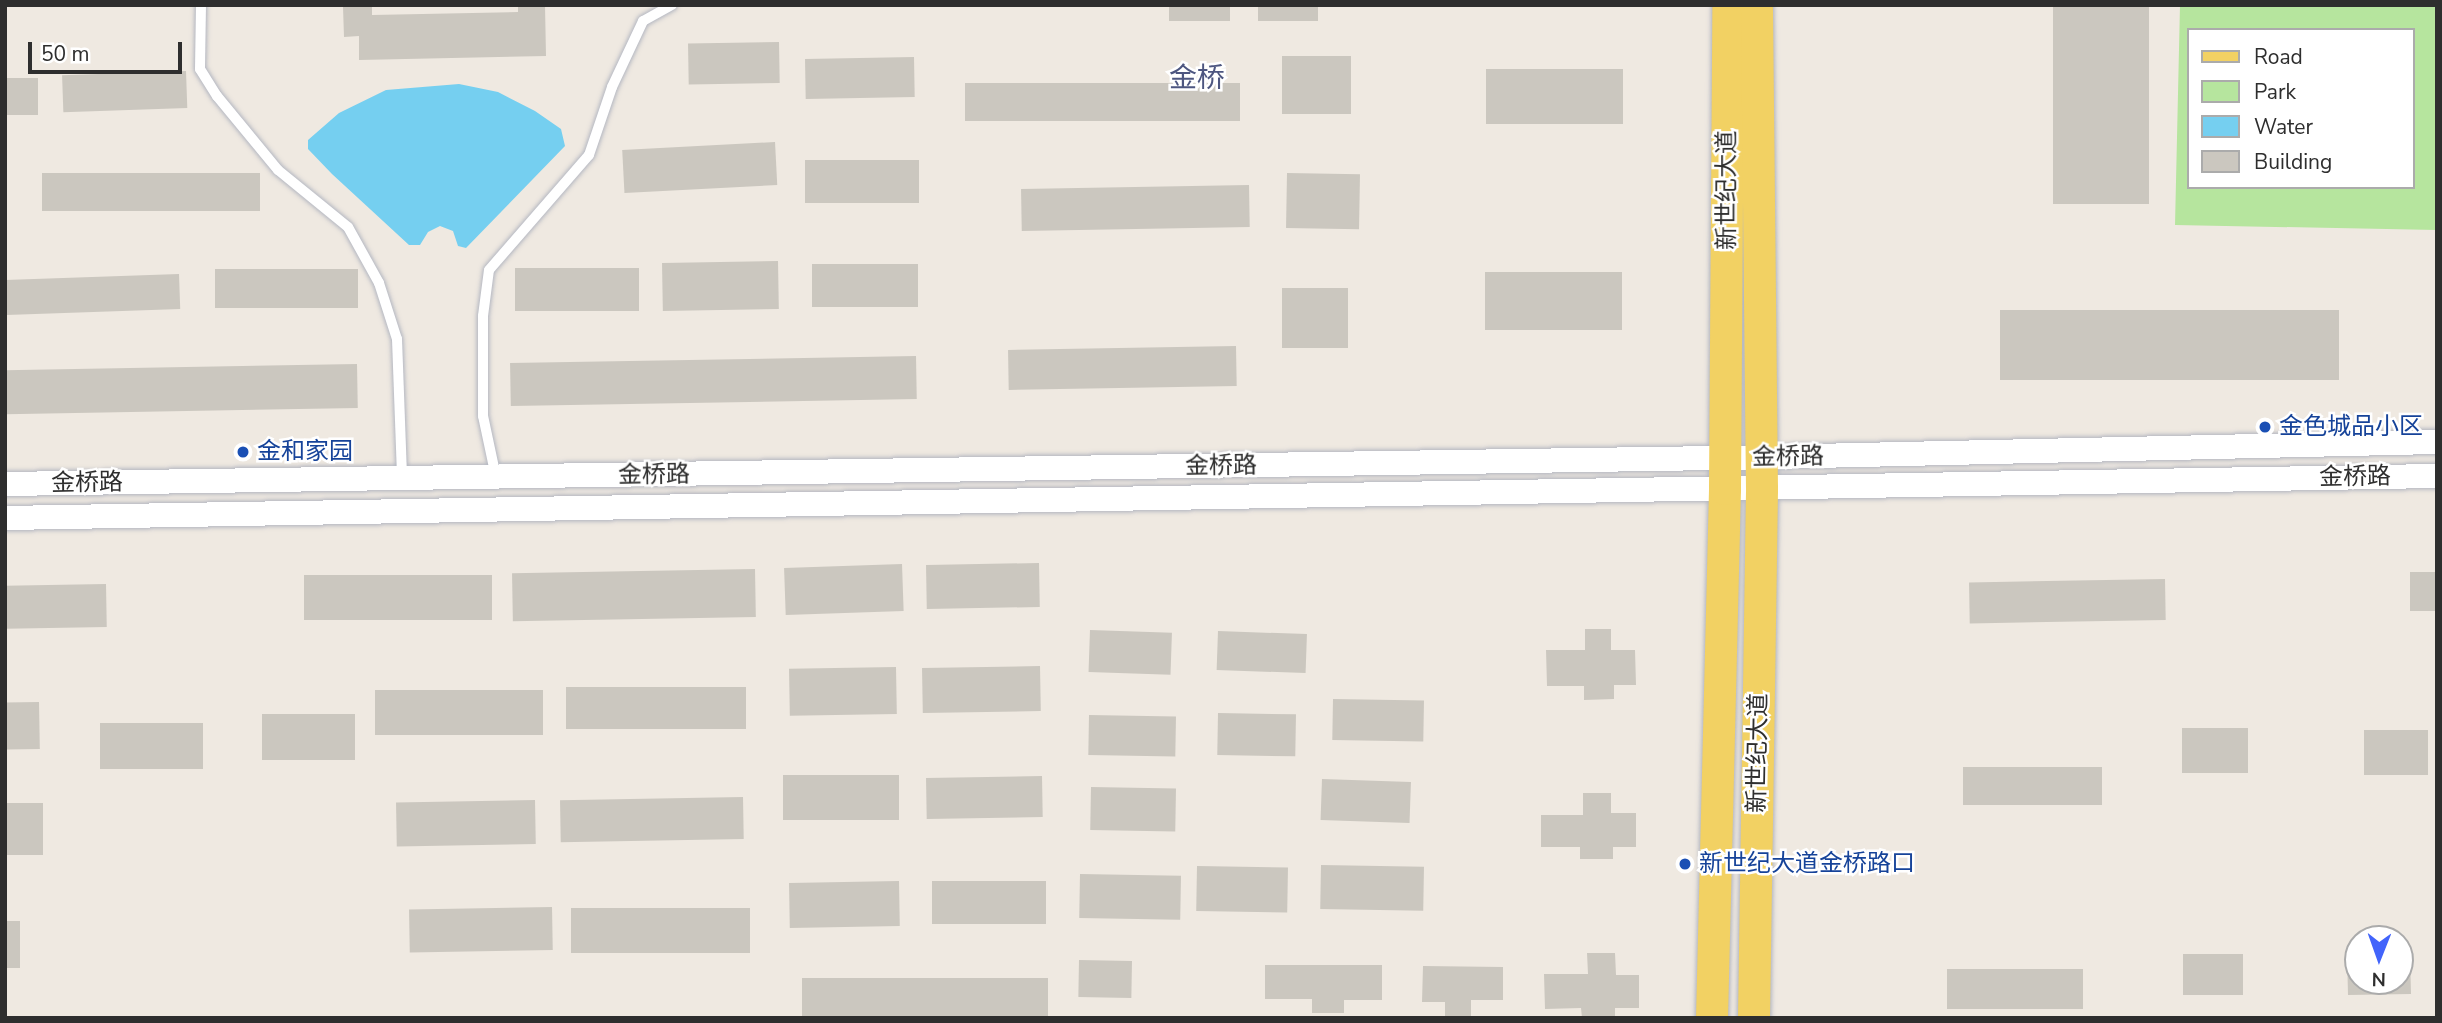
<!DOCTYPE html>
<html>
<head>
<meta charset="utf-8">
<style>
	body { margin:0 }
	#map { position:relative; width:2442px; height:1023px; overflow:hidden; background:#efe9e1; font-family:"Nunito Sans","Noto Sans SC",sans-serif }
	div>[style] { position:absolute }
	.green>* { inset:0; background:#b6e59e }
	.water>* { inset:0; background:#75cff0 }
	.building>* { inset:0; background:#cbc7bf; transform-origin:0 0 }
	.roads { filter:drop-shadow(0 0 2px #b4b7c1) drop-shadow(0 0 2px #b4b7c1) }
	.service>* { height:10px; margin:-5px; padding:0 5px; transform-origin:5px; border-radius:5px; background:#fff }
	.tertiary>* { height:24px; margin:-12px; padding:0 12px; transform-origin:12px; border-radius:12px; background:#fff }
	.primary>* { height:32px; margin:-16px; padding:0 16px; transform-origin:16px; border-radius:16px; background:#f2d163 }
	.dots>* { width:19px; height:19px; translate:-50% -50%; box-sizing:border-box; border:4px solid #fff; border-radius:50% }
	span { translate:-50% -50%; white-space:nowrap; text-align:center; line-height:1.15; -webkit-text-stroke:5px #fff; paint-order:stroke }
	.street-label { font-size:24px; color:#2e2e2e }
	.transit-label { font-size:24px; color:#164399 }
	.left { translate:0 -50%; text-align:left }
	.quarter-label { font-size:28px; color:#4d5680 }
	.frame { position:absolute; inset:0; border:7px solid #2e2e2e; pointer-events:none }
	.legend { position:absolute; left:2187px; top:28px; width:228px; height:161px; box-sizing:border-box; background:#fff; border:2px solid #ababab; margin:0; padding:9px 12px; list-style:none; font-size:21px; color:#2e2e2e }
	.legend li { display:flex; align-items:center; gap:14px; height:35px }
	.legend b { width:35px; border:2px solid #ababab }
	.north { position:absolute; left:2344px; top:925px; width:70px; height:70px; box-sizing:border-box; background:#fff; border:2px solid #ababab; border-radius:50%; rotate:181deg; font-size:19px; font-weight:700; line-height:28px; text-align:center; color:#2e2e2e }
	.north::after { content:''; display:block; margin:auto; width:24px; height:32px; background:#4264fb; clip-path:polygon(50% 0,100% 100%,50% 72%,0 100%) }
	.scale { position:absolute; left:28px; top:42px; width:154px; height:32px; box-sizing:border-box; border:4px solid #2e2e2e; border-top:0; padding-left:9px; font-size:21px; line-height:24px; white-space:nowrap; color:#2e2e2e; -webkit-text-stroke:5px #fff; paint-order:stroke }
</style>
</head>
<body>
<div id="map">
	<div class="green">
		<div style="clip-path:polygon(evenodd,2180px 5px,2437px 5px,2437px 230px,2175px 225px,2180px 5px,2188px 30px,2412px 30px,2412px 187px,2188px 187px,2188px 30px)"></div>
	</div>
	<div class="water">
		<div style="clip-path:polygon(459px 84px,498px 92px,535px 111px,561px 129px,565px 146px,466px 248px,458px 246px,453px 231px,440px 226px,428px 232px,420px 245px,409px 245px,332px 174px,308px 149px,308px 140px,339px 113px,386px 90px)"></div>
	</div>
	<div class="building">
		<div style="clip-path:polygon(518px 5px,545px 5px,546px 56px,359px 60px,359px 36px,344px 37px,343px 7px,372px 6px,372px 15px,518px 12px)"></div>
		<div style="left:1169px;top:5px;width:61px;height:16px"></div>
		<div style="left:1258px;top:5px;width:60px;height:16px"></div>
		<div style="left:2053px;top:5px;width:96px;height:199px"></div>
		<div style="left:779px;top:42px;width:41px;height:91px;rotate:89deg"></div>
		<div style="left:1282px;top:56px;width:69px;height:58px"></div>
		<div style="left:914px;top:57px;width:40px;height:109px;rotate:89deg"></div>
		<div style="left:1486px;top:69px;width:137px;height:55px"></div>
		<div style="left:186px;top:71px;width:37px;height:124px;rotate:88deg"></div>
		<div style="left:5px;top:78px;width:33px;height:37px"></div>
		<div style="left:1240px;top:83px;width:38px;height:275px;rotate:90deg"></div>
		<div style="left:775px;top:142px;width:43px;height:153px;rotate:87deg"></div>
		<div style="left:919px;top:160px;width:43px;height:114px;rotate:90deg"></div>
		<div style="left:260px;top:173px;width:38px;height:218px;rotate:90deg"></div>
		<div style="left:1287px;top:173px;width:73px;height:55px;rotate:1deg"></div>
		<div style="left:1249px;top:185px;width:42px;height:228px;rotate:89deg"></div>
		<div style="left:778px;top:261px;width:48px;height:116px;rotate:89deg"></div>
		<div style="left:918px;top:264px;width:43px;height:106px;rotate:90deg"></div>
		<div style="left:639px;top:268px;width:43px;height:124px;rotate:90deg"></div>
		<div style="left:358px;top:269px;width:39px;height:143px;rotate:90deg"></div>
		<div style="left:1485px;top:272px;width:137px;height:58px"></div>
		<div style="left:179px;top:274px;width:35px;height:174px;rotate:88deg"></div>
		<div style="left:1282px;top:288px;width:66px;height:60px"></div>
		<div style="left:2000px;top:310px;width:339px;height:70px"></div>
		<div style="left:1236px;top:346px;width:40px;height:228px;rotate:89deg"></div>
		<div style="left:916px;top:356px;width:43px;height:406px;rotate:89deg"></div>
		<div style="left:357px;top:364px;width:44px;height:352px;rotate:89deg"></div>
		<div style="left:1039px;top:563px;width:44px;height:113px;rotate:89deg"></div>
		<div style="left:902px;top:564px;width:47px;height:118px;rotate:88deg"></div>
		<div style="left:755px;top:569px;width:48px;height:243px;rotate:89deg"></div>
		<div style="left:2410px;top:572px;width:27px;height:39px"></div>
		<div style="left:492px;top:575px;width:45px;height:188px;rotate:90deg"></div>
		<div style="left:2165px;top:579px;width:41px;height:196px;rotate:89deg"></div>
		<div style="left:106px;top:584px;width:43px;height:101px;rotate:89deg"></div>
		<div style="clip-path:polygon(1585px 629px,1611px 629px,1611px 650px,1635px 650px,1636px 685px,1614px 685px,1614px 699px,1584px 700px,1584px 686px,1547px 686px,1546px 650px,1585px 650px)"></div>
		<div style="left:1090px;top:630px;width:82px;height:42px;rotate:2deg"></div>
		<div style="left:1218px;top:631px;width:89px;height:39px;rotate:2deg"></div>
		<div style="left:1040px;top:666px;width:45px;height:118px;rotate:89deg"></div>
		<div style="left:896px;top:667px;width:47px;height:107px;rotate:89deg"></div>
		<div style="left:746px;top:687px;width:42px;height:180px;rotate:90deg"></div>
		<div style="left:375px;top:690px;width:168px;height:45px"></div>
		<div style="left:1333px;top:699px;width:91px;height:41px;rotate:1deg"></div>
		<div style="left:39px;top:702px;width:47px;height:34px;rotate:89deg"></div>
		<div style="left:1218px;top:713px;width:78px;height:42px;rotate:1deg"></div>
		<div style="left:355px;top:714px;width:46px;height:93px;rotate:90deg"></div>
		<div style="left:1089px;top:715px;width:87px;height:40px;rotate:1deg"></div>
		<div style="left:203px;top:723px;width:46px;height:103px;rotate:90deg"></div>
		<div style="left:2182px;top:728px;width:66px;height:45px"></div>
		<div style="left:2428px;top:730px;width:45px;height:64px;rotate:90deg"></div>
		<div style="left:2102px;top:767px;width:38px;height:139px;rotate:90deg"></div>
		<div style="left:899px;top:775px;width:45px;height:116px;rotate:90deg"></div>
		<div style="left:1042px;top:776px;width:41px;height:116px;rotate:89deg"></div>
		<div style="left:1322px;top:779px;width:89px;height:41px;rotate:2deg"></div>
		<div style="left:1091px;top:787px;width:85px;height:43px;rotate:1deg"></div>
		<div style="clip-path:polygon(1583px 793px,1611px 793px,1611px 813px,1636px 813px,1636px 847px,1613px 847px,1613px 859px,1580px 859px,1580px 847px,1541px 847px,1541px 815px,1583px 815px)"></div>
		<div style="left:743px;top:797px;width:42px;height:183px;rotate:89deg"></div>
		<div style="left:535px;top:800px;width:44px;height:139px;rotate:89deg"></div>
		<div style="left:5px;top:803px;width:38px;height:52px"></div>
		<div style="left:1321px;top:865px;width:103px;height:44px;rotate:1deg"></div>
		<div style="left:1197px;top:866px;width:91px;height:45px;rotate:1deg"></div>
		<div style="left:1080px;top:874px;width:101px;height:44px;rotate:1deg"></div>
		<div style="left:899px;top:881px;width:45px;height:110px;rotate:89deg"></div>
		<div style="left:932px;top:881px;width:114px;height:43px"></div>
		<div style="left:552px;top:907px;width:43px;height:143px;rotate:89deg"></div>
		<div style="left:750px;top:908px;width:45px;height:179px;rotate:90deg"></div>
		<div style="left:5px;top:921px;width:15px;height:47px"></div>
		<div style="clip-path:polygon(1587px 953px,1615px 953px,1616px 975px,1639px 975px,1639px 1008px,1615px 1008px,1615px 1018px,1582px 1018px,1581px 1008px,1545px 1009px,1544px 974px,1588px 974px)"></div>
		<div style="left:2183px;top:954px;width:60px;height:41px"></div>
		<div style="clip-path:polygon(2347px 954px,2358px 954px,2358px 981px,2400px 981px,2400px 954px,2410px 954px,2411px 994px,2348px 995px)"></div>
		<div style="left:1079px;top:960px;width:53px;height:37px;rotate:1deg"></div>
		<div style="clip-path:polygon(1265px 965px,1382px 965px,1382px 1000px,1344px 1000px,1344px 1013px,1312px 1013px,1312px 999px,1265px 999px)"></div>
		<div style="clip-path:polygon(1423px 966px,1503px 967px,1503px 1000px,1471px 1000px,1471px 1018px,1445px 1018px,1445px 1002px,1422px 1002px)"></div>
		<div style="left:2083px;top:969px;width:40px;height:136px;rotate:90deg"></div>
		<div style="left:1048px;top:978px;width:40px;height:246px;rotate:90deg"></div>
	</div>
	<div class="roads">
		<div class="service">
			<div style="left:201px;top:5px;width:64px;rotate:90.9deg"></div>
			<div style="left:200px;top:69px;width:32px;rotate:58deg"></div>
			<div style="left:217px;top:96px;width:96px;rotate:50.5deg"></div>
			<div style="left:278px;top:170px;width:90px;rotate:39.2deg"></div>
			<div style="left:348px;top:227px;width:64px;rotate:61deg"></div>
			<div style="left:379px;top:283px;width:59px;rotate:72.2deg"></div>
			<div style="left:397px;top:339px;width:139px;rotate:87.9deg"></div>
			<div style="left:496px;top:477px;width:62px;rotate:-102deg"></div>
			<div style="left:483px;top:416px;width:100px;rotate:-90deg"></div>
			<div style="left:483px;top:316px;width:46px;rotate:-82.6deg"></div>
			<div style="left:489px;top:270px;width:152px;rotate:-49deg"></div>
			<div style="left:589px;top:155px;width:72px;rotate:-71.3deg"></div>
			<div style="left:612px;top:87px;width:73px;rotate:-64.8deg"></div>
			<div style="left:643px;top:21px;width:33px;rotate:-29deg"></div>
		</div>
		<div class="tertiary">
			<div style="left:5px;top:484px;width:1720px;rotate:-0.87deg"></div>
			<div style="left:1725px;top:458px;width:712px;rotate:-1.29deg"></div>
			<div style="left:5px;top:518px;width:2432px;rotate:-0.99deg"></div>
		</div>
		<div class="primary">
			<div style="left:1712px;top:1018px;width:529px;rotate:-88.59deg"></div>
			<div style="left:1725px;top:489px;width:484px;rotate:-89.6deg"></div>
			<div style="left:1754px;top:1018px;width:529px;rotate:-89.13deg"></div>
			<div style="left:1762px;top:489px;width:484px;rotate:-90.6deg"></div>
		</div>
	</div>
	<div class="dots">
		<div style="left:2265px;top:427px;background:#1a4fb4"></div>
		<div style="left:243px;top:452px;background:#1a4fb4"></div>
		<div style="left:1685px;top:864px;background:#1a4fb4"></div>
	</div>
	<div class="street-label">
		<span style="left:1727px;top:190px;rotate:-90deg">新世纪大道</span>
		<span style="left:1788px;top:457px;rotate:-1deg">金桥路</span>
		<span style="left:1221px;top:466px;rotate:-1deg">金桥路</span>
		<span style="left:654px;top:475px;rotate:-1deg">金桥路</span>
		<span style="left:2355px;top:477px;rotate:-1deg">金桥路</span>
		<span style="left:87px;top:483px;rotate:-1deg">金桥路</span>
		<span style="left:1758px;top:753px;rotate:-89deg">新世纪大道</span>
	</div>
	<div class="transit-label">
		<span class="left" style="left:2279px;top:427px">金色城品小区</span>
		<span class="left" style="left:257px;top:452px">金和家园</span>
		<span class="left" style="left:1699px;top:864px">新世纪大道金桥路口</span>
	</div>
	<div class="quarter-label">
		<span style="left:1197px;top:78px">金桥</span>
	</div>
	<div class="frame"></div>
	<ul class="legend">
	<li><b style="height:9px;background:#f2d163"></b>Road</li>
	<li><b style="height:19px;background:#b6e59e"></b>Park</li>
	<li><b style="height:19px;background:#75cff0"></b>Water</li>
	<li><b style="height:19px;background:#cbc7bf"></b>Building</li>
	</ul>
	<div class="north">N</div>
	<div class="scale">50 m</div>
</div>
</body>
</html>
